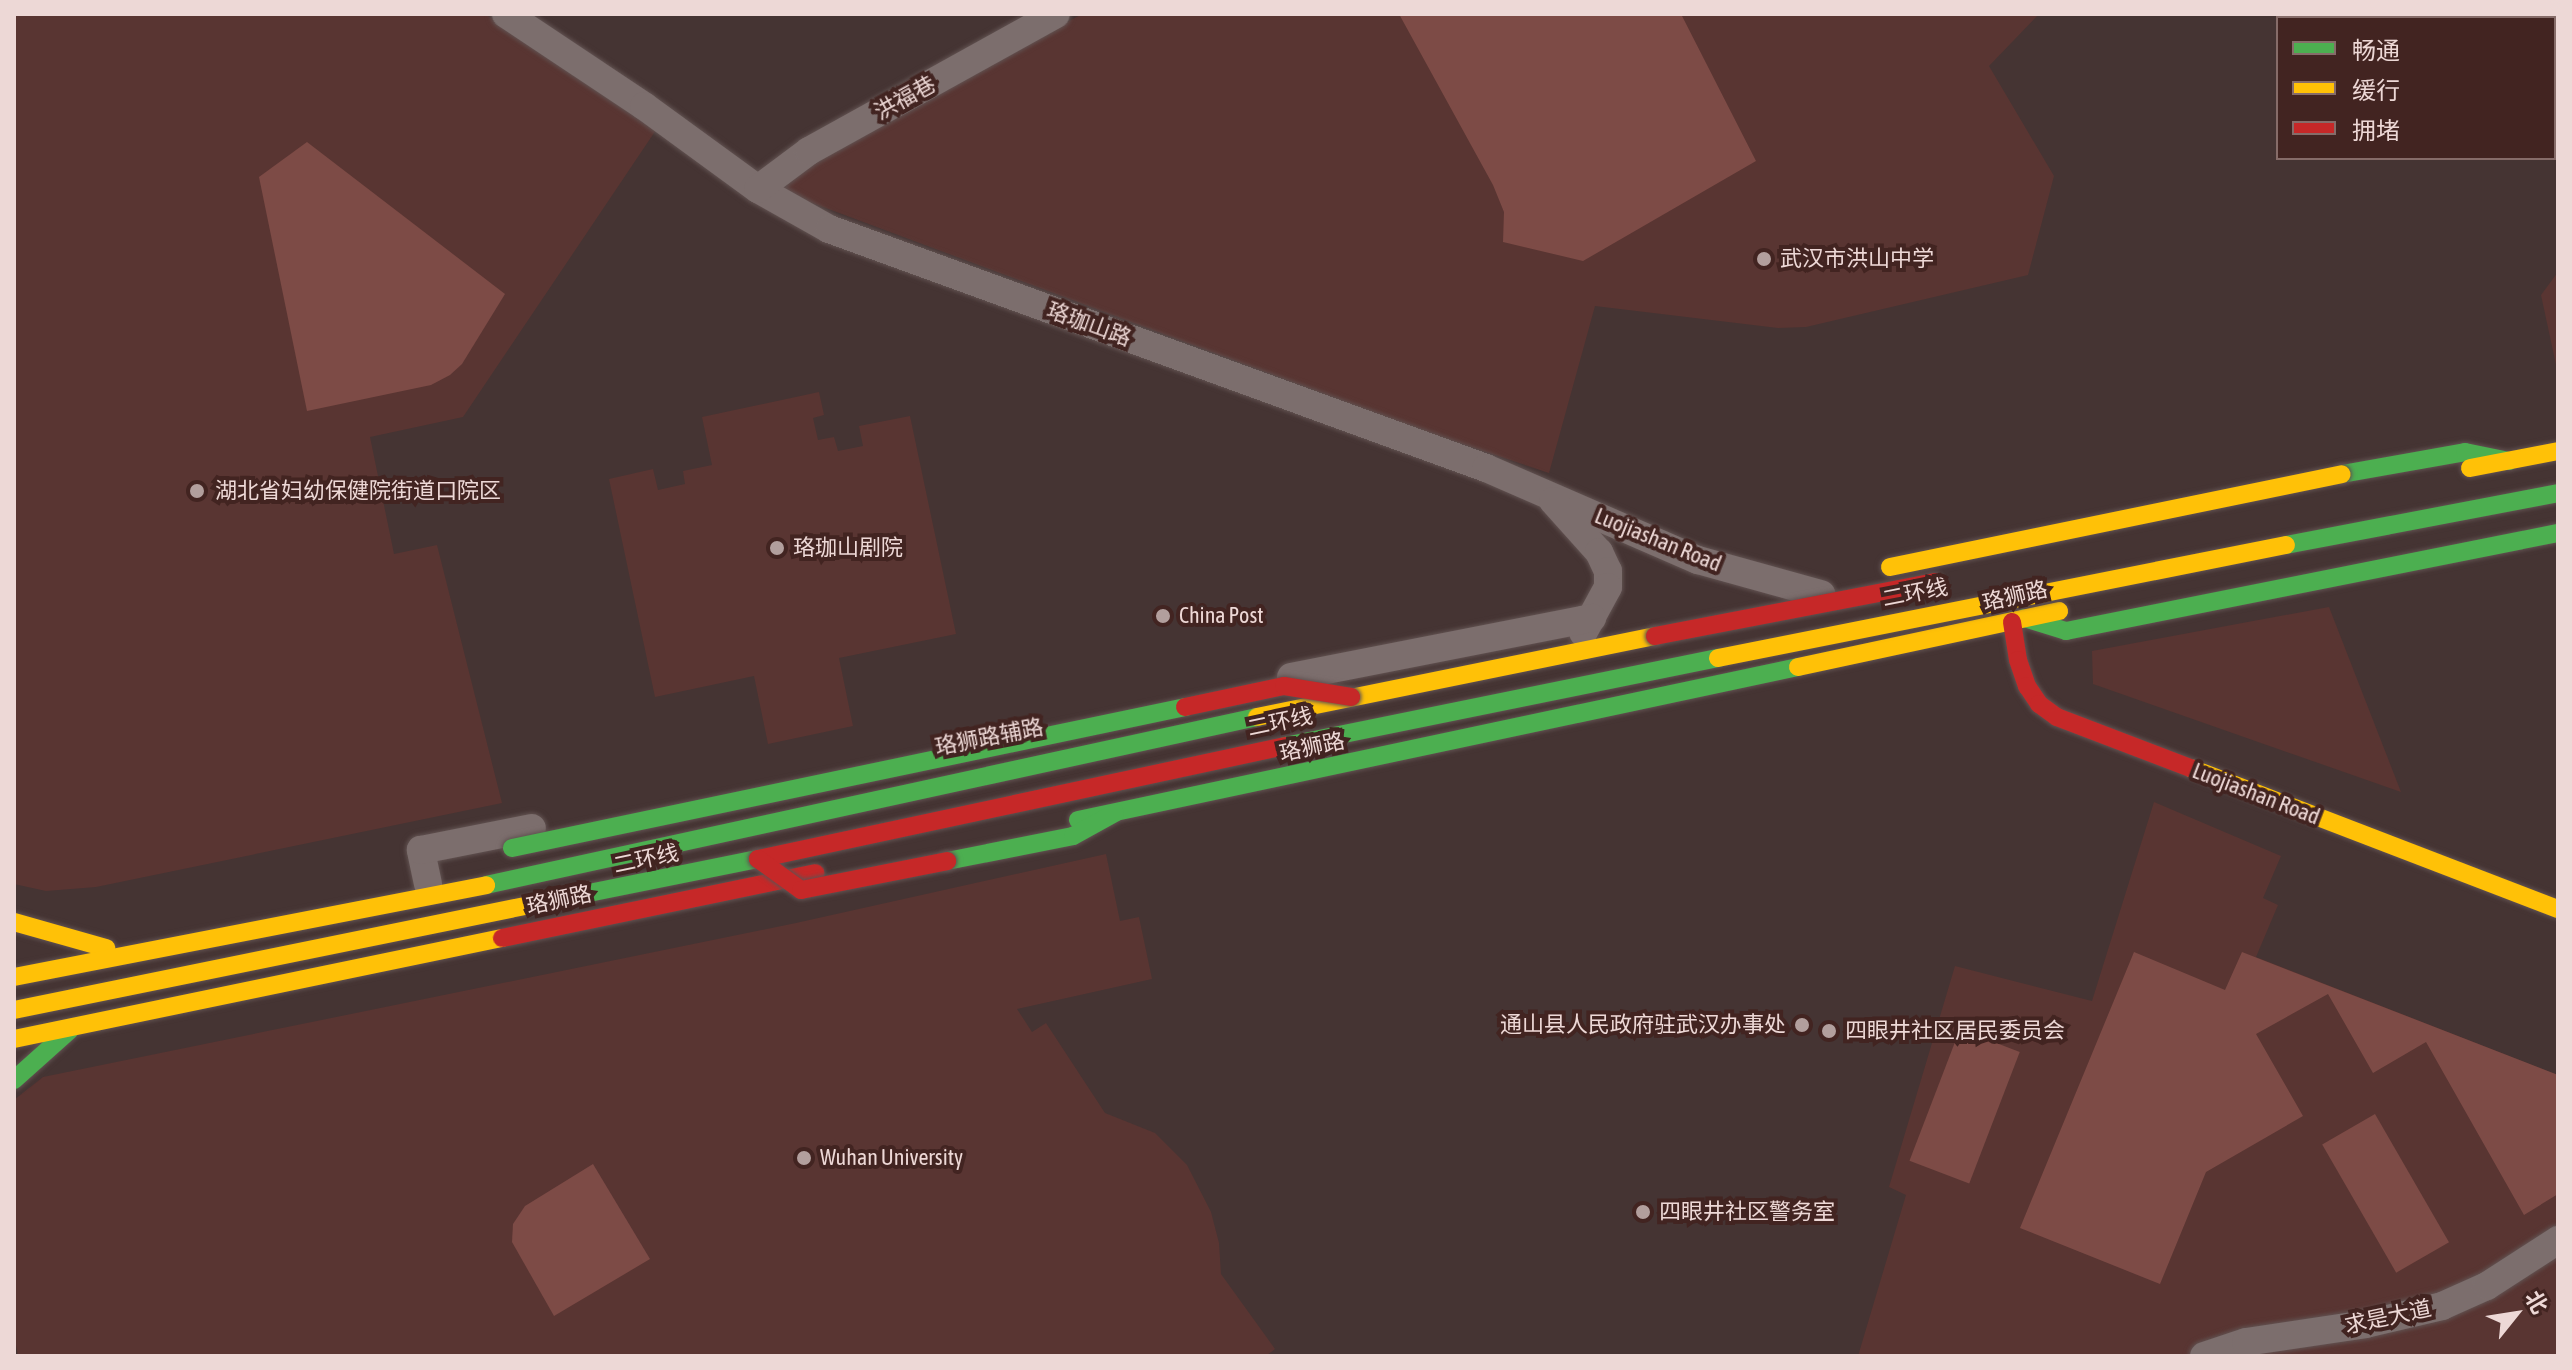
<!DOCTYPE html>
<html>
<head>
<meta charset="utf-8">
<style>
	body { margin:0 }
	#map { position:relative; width:2572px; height:1370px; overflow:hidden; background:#453433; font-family:"Asap Condensed","Noto Sans SC",sans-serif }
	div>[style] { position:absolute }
	.built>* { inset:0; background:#593532 }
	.green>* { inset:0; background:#7d4b46; transform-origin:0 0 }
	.roads { filter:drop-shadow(0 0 2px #615251) drop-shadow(0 0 2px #615251) }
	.street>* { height:28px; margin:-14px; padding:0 14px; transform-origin:14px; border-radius:14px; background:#7c6e6d }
	.fast>* { height:18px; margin:-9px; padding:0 9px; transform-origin:9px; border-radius:9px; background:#4caf50 }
	.slow>* { height:18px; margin:-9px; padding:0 9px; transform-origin:9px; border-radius:9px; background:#ffc107 }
	.jam>* { height:18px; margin:-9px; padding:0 9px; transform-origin:9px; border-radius:9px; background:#c62828 }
	.bridges { filter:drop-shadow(0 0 2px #615251) drop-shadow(0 0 2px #615251) }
	.fast-bridge>* { height:18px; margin:-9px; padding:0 9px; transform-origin:9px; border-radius:9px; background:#4caf50 }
	.slow-bridge>* { height:18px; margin:-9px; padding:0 9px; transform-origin:9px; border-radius:9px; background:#ffc107 }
	.jam-bridge>* { height:18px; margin:-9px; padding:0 9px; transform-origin:9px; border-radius:9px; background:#c62828 }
	.dots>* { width:22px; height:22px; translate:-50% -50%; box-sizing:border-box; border:4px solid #422421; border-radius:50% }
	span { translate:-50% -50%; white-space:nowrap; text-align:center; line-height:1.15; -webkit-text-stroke:8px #422421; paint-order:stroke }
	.street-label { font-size:22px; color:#edd8d6 }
	.poi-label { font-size:22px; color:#edd8d6 }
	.left { translate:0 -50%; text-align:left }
	.right { translate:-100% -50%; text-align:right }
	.frame { position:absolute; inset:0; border:16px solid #edd8d6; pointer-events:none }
	.legend { position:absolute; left:2276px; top:16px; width:280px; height:144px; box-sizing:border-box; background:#422421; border:2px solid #866c69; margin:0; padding:10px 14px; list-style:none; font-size:24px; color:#edd8d6 }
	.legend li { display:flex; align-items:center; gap:16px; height:40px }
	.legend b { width:40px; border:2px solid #866c69 }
	.north { position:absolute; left:2476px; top:1274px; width:80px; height:80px; -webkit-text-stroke:6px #422421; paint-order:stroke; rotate:60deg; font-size:22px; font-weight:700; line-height:32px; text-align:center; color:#edd8d6 }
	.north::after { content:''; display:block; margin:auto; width:28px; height:36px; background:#edd8d6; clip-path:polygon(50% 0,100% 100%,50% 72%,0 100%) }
</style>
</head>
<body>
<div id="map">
	<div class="built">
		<div style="clip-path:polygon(14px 14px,485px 14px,656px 130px,463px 417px,370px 437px,394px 554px,437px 545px,502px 803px,96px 887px,46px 891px,14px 884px)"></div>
		<div style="clip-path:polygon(1082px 14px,2039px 14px,1989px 66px,2054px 176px,2028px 275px,1806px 327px,1778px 328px,1595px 306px,1549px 473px,1423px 431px,783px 192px,793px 176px,804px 168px)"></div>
		<div style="clip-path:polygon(2558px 272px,2558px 374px,2541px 295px)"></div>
		<div style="clip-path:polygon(819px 392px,824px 415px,813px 418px,818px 440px,834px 437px,838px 451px,863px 446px,859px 426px,910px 416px,956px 634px,839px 658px,853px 726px,768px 744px,754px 676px,655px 697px,609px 479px,653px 469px,658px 490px,685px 484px,683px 471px,712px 465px,702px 417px)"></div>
		<div style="clip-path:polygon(2329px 607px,2401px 792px,2093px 684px,2092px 651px)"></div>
		<div style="clip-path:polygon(2154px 802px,2281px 856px,2263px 898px,2278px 905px,2256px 957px,2558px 1075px,2558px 1356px,1858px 1356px,1906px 1195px,1889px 1187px,1955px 966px,2092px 1001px)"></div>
		<div style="clip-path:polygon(1106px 854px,1120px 921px,1139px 917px,1152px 979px,1017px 1009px,1032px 1032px,1046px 1023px,1105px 1113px,1155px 1133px,1187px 1165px,1211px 1212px,1219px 1243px,1221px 1274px,1275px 1349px,1266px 1356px,18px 1356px,14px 1334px,14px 1100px,43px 1077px,796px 923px)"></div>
	</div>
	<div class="green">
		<div style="clip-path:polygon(1399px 14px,1681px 14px,1756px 161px,1583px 261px,1503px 242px,1504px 212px,1493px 185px)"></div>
		<div style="clip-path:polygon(307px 142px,505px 294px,462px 364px,450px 375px,431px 385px,307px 411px,259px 177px)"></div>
		<div style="clip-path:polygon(2134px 952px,2225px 990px,2242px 952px,2558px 1075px,2558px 1194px,2524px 1215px,2426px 1042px,2373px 1073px,2328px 994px,2256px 1034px,2303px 1116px,2206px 1172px,2160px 1284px,2020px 1228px)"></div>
		<div style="left:1960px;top:1029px;width:64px;height:141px;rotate:21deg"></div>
		<div style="left:2375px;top:1114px;width:148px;height:61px;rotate:60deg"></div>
		<div style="clip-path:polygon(593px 1164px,650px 1259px,554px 1316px,512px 1242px,513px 1224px,525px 1206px)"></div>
	</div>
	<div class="roads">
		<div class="street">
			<div style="left:506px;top:14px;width:166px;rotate:33.7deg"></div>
			<div style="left:644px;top:106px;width:141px;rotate:36.1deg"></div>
			<div style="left:758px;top:189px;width:81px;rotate:29.4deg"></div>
			<div style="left:829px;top:229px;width:699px;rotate:19.99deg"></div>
			<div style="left:1486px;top:468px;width:231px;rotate:23.5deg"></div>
			<div style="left:1698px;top:560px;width:128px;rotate:15.5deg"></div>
			<div style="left:758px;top:189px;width:64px;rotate:-36.7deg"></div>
			<div style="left:809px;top:151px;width:282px;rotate:-29deg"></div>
			<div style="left:1553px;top:501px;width:69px;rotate:48deg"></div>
			<div style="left:1599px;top:552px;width:21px;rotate:65deg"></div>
			<div style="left:1608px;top:571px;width:16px;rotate:90deg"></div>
			<div style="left:1608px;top:587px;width:52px;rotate:118.5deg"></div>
			<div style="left:1291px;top:677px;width:307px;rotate:-11.1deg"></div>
			<div style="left:428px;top:884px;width:35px;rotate:-102deg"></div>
			<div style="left:421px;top:850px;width:113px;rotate:-11.2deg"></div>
			<div style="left:2204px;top:1356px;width:44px;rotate:-18.4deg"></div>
			<div style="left:2246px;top:1342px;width:121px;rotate:-8.5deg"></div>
			<div style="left:2366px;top:1324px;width:78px;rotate:-13.3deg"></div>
			<div style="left:2442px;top:1306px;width:49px;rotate:-24deg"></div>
			<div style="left:2487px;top:1286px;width:85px;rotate:-32.9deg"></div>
		</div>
		<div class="fast">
			<div style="left:2342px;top:474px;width:125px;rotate:-10.1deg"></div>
			<div style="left:2465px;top:452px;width:45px;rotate:11.6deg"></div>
			<div style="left:2024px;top:618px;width:44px;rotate:17.2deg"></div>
			<div style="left:2066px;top:631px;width:502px;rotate:-11.27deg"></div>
			<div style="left:1078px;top:820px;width:736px;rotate:-12deg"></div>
			<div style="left:947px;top:861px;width:128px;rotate:-11.2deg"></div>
			<div style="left:1073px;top:836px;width:48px;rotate:-28.7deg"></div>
			<div style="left:486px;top:885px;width:789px;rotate:-12.29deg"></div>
			<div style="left:564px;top:898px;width:198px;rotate:-11.4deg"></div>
			<div style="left:14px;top:1080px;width:75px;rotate:-41.8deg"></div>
		</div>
		<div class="slow">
			<div style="left:2470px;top:468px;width:90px;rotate:-10.9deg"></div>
			<div style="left:1798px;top:667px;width:267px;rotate:-12.1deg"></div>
			<div style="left:1257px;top:717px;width:406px;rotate:-11.5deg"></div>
			<div style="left:2193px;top:769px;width:391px;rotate:21deg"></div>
			<div style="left:14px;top:922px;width:96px;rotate:15.8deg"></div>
			<div style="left:14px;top:977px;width:481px;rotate:-11deg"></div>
			<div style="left:14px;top:1010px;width:561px;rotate:-11.51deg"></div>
			<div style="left:14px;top:1039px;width:498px;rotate:-11.7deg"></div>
		</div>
		<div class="jam">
			<div style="left:2012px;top:622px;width:38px;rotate:81deg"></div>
			<div style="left:2018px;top:660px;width:28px;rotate:71deg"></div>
			<div style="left:2027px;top:686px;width:22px;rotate:56deg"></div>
			<div style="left:2039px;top:704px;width:22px;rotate:36deg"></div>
			<div style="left:2057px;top:717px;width:146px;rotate:20.9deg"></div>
			<div style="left:502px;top:938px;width:320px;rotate:-11.7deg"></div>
		</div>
	</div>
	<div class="bridges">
		<div class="fast-bridge">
			<div style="left:2286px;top:545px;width:277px;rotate:-10.8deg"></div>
			<div style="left:1285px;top:746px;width:442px;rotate:-11.5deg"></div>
			<div style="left:512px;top:848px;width:688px;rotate:-11.83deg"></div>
		</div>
		<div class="slow-bridge">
			<div style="left:1890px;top:567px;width:461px;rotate:-11.6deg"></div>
			<div style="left:1718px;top:658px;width:579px;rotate:-11.25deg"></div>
		</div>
		<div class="jam-bridge">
			<div style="left:1655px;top:636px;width:285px;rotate:-10.9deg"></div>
			<div style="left:1185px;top:707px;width:101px;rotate:-12deg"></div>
			<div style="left:1284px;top:686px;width:68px;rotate:9.3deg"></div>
			<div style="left:758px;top:859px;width:539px;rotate:-12.1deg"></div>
			<div style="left:758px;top:859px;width:53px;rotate:35.8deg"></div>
			<div style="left:801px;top:890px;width:149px;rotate:-11.2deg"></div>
		</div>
	</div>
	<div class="dots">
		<div style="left:1764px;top:259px;background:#b29f9d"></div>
		<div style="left:197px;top:491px;background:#b29f9d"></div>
		<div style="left:777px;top:548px;background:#b29f9d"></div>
		<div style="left:1163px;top:616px;background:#b29f9d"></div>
		<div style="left:1802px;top:1025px;background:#b29f9d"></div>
		<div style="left:1829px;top:1031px;background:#b29f9d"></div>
		<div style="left:804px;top:1158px;background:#b29f9d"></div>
		<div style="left:1643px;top:1212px;background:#b29f9d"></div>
	</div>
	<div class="street-label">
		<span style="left:905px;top:98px;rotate:-29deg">洪福巷</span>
		<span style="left:1089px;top:324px;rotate:20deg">珞珈山路</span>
		<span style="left:1658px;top:540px;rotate:22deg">Luojiashan Road</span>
		<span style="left:1915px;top:593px;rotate:-11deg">二环线</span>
		<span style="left:2015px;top:596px;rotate:-13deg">珞狮路</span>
		<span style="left:1280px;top:722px;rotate:-12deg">二环线</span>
		<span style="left:989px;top:737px;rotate:-11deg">珞狮路辅路</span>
		<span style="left:1312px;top:747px;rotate:-12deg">珞狮路</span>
		<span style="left:2256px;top:794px;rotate:21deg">Luojiashan Road</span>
		<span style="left:646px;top:859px;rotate:-12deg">二环线</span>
		<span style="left:559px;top:900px;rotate:-12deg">珞狮路</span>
		<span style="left:2388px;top:1317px;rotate:-12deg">求是大道</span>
	</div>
	<div class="poi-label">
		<span class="left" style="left:1780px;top:259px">武汉市洪山中学</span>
		<span class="left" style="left:215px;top:491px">湖北省妇幼保健院街道口院区</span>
		<span class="left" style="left:793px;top:548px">珞珈山剧院</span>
		<span class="left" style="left:1179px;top:616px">China Post</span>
		<span class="right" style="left:1786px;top:1025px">通山县人民政府驻武汉办事处</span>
		<span class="left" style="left:1845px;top:1031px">四眼井社区居民委员会</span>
		<span class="left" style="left:820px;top:1158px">Wuhan University</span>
		<span class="left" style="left:1659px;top:1212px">四眼井社区警务室</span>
	</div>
	<div class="frame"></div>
	<ul class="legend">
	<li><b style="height:10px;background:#4caf50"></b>畅通</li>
	<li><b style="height:10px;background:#ffc107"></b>缓行</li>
	<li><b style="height:10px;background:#c62828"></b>拥堵</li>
	</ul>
	<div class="north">北</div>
</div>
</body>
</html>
